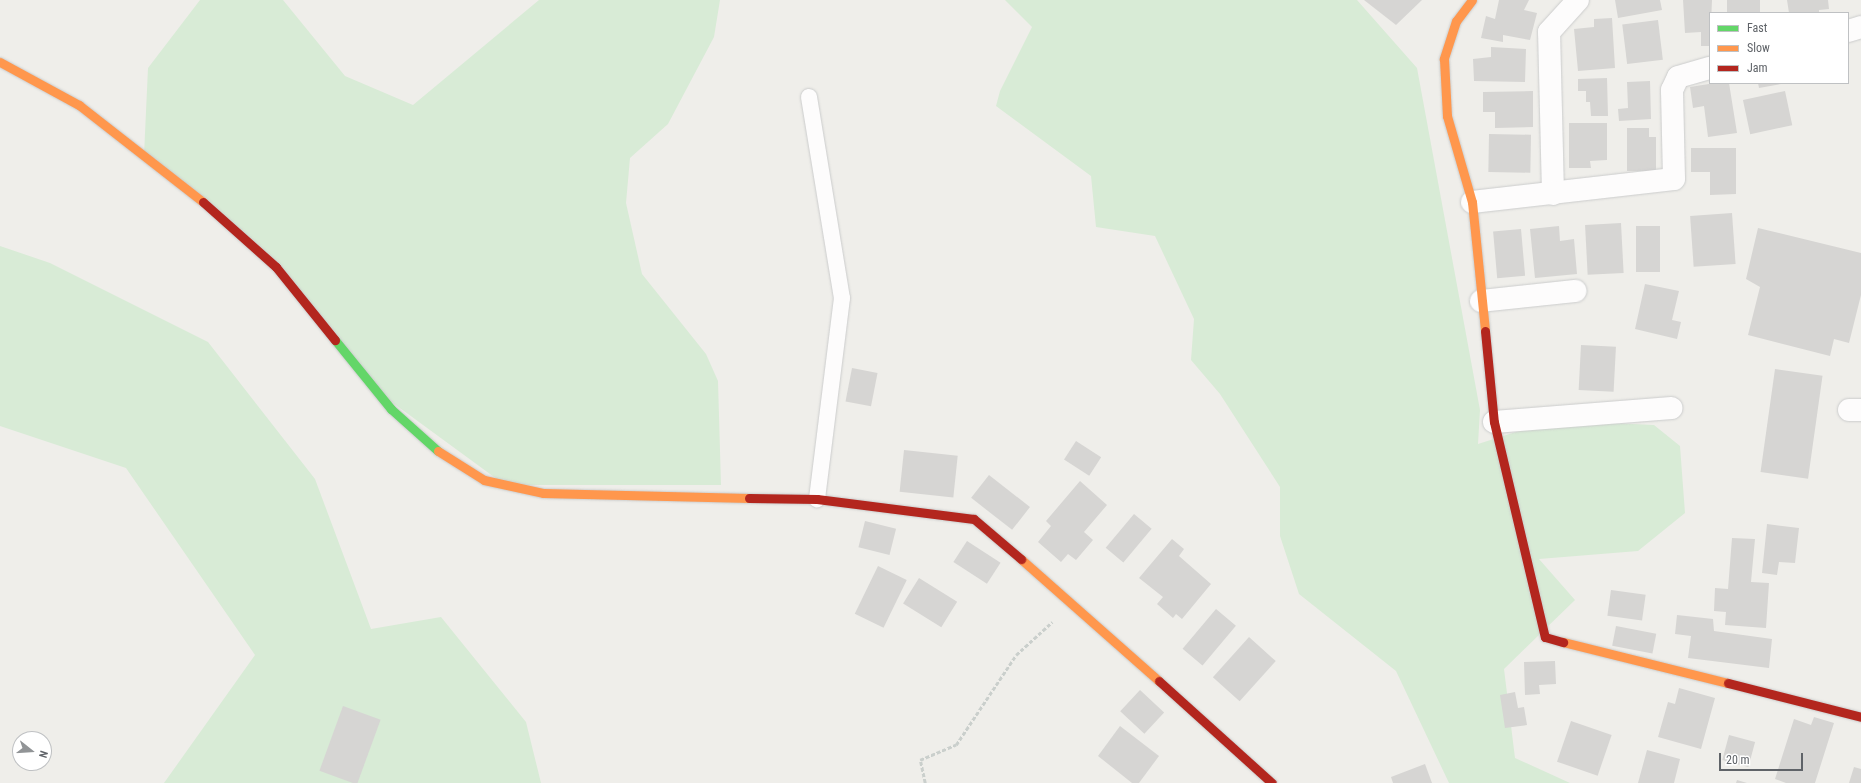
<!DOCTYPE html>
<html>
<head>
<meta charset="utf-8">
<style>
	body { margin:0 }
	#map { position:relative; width:1861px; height:783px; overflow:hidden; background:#efeeea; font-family:"Roboto Condensed",sans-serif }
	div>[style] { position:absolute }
	.green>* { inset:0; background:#d8ebd6 }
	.building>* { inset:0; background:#d6d5d3; transform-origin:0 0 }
	.path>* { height:2.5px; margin-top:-1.25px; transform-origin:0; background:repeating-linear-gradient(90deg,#cacfcc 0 4px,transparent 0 6px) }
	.roads { filter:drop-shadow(0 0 1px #cbcccc) drop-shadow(0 0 1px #cbcccc) }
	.lane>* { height:16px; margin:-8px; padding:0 8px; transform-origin:8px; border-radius:8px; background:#fdfcfc }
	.street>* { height:22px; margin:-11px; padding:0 11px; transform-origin:11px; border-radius:11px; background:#fdfcfc }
	.fast>* { height:9px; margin:-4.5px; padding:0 4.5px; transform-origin:4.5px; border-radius:4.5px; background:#63d668 }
	.slow>* { height:9px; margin:-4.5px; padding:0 4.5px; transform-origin:4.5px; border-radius:4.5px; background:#ff974d }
	.jam>* { height:9px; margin:-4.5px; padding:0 4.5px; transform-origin:4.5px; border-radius:4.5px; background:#b3261e }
	span { translate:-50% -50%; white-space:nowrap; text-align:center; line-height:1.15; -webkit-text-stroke:3px #fff; paint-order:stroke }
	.legend { position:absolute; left:1709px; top:12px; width:140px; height:72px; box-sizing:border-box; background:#fff; border:1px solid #bfc1c3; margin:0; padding:5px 7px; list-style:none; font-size:12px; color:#5f6368 }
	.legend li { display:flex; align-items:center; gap:8px; height:20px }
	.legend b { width:20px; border:1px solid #bfc1c3 }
	.north { position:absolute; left:12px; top:731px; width:40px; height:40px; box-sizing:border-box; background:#fff; border:1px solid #bfc1c3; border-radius:50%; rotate:107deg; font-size:11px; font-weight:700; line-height:16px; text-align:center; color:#5f6368 }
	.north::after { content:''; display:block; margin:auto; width:14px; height:18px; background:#919496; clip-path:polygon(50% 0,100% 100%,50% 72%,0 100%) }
	.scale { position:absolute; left:1719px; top:753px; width:84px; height:18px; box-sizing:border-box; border:2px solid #5f6368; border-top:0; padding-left:5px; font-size:12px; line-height:14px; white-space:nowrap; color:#5f6368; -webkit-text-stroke:3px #fff; paint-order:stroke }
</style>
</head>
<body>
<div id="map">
	<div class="green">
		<div style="clip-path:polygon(200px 0,283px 0,345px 76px,413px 105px,539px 0,720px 0,714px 37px,668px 124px,630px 158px,626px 203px,642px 274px,706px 354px,718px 381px,721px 485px,505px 485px,378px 392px,283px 276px,144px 155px,148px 68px)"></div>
		<div style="clip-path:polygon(1005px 0,1357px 0,1417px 68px,1480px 410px,1478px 444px,1538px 425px,1611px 423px,1654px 425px,1680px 446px,1685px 513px,1638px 551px,1539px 559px,1575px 600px,1504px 669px,1515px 758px,1570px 783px,1449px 783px,1396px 671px,1299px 594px,1280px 536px,1280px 487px,1220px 394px,1191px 360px,1194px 319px,1155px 236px,1096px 227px,1091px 176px,996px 106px,1000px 91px,1032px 27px)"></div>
		<div style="clip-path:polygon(0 246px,50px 263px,208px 342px,315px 479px,371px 629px,441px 617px,526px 722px,541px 783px,164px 783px,255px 655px,126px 468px,0 426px)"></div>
	</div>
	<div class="building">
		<div style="clip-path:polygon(1364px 0,1422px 0,1396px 25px)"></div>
		<div style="clip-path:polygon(1499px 0,1529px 0,1524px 10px,1537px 13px,1530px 40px,1503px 35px,1503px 42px,1481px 38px,1486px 16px,1495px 19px)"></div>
		<div style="clip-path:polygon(1615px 0,1660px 0,1662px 10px,1618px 18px)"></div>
		<div style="clip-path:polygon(1683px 0,1712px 0,1710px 46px,1701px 46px,1701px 32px,1685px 33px)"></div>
		<div style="left:1727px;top:0;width:33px;height:13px"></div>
		<div style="clip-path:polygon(1787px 0,1828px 0,1829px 9px,1819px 10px,1819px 13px,1789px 13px)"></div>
		<div style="clip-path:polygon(1612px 18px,1615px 68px,1578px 71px,1574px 29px,1594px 27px,1594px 19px)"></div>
		<div style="left:1658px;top:20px;width:40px;height:36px;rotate:83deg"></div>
		<div style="clip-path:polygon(1491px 47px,1526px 49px,1525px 82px,1474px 81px,1473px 59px,1491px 57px)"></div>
		<div style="clip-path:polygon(1607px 78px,1608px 116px,1591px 116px,1590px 102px,1586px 102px,1586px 91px,1578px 91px,1578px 79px)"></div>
		<div style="clip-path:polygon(1650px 81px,1651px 119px,1619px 121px,1618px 109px,1628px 108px,1627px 82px)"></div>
		<div style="clip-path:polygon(1715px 83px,1729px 83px,1737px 133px,1708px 137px,1704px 106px,1693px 108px,1690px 87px)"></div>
		<div style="clip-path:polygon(1758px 83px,1781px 83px,1781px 84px,1759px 88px)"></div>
		<div style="clip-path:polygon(1533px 91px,1533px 127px,1495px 128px,1495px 112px,1483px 112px,1483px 92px)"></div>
		<div style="left:1785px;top:91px;width:35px;height:43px;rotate:78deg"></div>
		<div style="clip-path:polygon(1569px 123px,1607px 123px,1607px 160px,1590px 161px,1591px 168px,1569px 168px)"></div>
		<div style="clip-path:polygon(1627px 128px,1649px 128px,1649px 137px,1656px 137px,1656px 171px,1627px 171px)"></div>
		<div style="left:1489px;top:134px;width:42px;height:38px;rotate:1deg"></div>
		<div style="clip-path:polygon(1691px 148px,1736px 148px,1736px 194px,1710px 195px,1710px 172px,1691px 172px)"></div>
		<div style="left:1732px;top:213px;width:51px;height:42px;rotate:86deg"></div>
		<div style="left:1621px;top:223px;width:50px;height:36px;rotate:87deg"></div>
		<div style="clip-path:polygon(1559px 226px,1560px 241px,1574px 239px,1577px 274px,1535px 278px,1530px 229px)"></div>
		<div style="left:1636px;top:226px;width:24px;height:46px"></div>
		<div style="clip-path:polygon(1758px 228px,1861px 253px,1861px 295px,1849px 343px,1834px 339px,1830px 356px,1748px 335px,1760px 287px,1746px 279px)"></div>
		<div style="left:1521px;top:229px;width:47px;height:28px;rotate:85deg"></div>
		<div style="clip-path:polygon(1645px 284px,1679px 291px,1672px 320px,1681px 322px,1677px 339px,1635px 329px)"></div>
		<div style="left:1581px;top:345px;width:35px;height:45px;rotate:3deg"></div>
		<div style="left:852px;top:368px;width:26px;height:34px;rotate:11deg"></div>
		<div style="left:1775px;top:369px;width:48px;height:104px;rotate:8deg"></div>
		<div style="left:1076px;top:441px;width:30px;height:22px;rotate:33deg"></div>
		<div style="left:904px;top:450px;width:54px;height:42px;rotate:6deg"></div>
		<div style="left:989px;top:475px;width:52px;height:29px;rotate:38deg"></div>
		<div style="clip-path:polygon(1080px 481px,1107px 505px,1084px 532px,1093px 540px,1076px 560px,1068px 554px,1061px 562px,1038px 542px,1051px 526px,1046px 521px)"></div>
		<div style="left:1134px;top:514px;width:23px;height:44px;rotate:40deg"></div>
		<div style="left:865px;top:521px;width:32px;height:27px;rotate:14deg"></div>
		<div style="clip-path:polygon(1767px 524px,1799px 528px,1795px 563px,1779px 562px,1777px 575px,1762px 573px)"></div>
		<div style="clip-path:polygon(1732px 538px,1755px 539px,1751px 582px,1769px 583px,1766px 628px,1725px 625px,1726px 612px,1714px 611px,1715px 588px,1728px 589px)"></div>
		<div style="clip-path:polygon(1172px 539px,1184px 549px,1179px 556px,1211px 584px,1182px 619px,1176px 614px,1173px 618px,1157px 604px,1163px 597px,1139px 578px)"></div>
		<div style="left:967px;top:541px;width:40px;height:25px;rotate:33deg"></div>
		<div style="left:878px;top:566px;width:32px;height:53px;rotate:26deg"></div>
		<div style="left:919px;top:578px;width:45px;height:30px;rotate:32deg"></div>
		<div style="left:1611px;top:590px;width:35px;height:26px;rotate:8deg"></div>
		<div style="left:1216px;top:609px;width:26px;height:52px;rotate:40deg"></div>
		<div style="clip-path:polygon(1677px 615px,1713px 619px,1714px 631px,1772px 639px,1769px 668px,1688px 658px,1691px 636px,1675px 634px)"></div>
		<div style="left:1616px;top:626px;width:41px;height:20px;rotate:11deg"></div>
		<div style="left:1249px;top:637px;width:36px;height:54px;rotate:42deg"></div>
		<div style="clip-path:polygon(1555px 661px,1556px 684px,1539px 685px,1540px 694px,1525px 695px,1524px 662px)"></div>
		<div style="clip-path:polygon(1679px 688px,1715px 698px,1701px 749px,1658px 737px,1668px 702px,1675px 704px)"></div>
		<div style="left:1140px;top:690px;width:33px;height:29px;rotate:43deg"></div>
		<div style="clip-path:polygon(1515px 692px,1518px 708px,1524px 707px,1527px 725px,1505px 728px,1500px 695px)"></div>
		<div style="left:343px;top:706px;width:40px;height:69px;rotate:20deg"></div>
		<div style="clip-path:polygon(1814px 717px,1834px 723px,1815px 783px,1786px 783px,1775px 779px,1794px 719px,1811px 725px)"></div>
		<div style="left:1571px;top:721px;width:43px;height:43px;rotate:19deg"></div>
		<div style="clip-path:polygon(1120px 726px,1159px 756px,1139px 783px,1132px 783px,1098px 756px)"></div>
		<div style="left:1729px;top:735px;width:27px;height:26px;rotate:15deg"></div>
		<div style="clip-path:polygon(1647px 750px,1680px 759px,1674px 783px,1638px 783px)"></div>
		<div style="clip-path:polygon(1425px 764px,1432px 783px,1393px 783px,1391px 777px)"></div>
		<div style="clip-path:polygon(1854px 767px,1861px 769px,1861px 783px,1849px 783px)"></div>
		<div style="clip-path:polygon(1737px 780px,1747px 783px,1736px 783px)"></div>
	</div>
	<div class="path">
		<div style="left:925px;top:783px;width:24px;rotate:-102deg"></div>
		<div style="left:920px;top:760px;width:39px;rotate:-23deg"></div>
		<div style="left:956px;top:745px;width:108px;rotate:-56.3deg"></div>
		<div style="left:1016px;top:655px;width:49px;rotate:-42.5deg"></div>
	</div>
	<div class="roads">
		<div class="lane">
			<div style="left:809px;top:97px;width:204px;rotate:80.7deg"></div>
			<div style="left:842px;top:298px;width:203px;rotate:97.1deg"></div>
		</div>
		<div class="street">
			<div style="left:1848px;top:31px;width:14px;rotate:-17deg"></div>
			<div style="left:1553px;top:194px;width:162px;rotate:-91.4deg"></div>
			<div style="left:1549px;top:32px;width:43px;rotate:-47.8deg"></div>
			<div style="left:1472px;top:202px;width:203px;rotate:-6.5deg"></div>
			<div style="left:1674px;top:179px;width:89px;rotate:-91.3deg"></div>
			<div style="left:1672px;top:90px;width:14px;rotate:-65deg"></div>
			<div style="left:1678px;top:77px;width:33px;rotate:-16deg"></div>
			<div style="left:1481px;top:301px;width:95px;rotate:-6.1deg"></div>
			<div style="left:1849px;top:410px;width:12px"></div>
			<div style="left:1494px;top:422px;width:178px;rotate:-4.5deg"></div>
		</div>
		<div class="fast">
			<div style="left:335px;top:340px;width:89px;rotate:50.9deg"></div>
			<div style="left:391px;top:409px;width:63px;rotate:41.8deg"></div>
		</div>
		<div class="slow">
			<div style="left:1472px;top:0;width:26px;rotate:127deg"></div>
			<div style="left:1456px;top:21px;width:40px;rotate:108deg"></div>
			<div style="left:1444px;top:59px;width:57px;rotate:87deg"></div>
			<div style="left:1447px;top:116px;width:90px;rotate:73.8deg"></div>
			<div style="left:1472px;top:202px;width:130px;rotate:84.2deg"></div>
			<div style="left:0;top:62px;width:90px;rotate:28.6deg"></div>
			<div style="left:79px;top:105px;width:157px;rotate:38deg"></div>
			<div style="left:438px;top:451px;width:54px;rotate:32.2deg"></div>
			<div style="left:484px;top:480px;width:60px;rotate:12.4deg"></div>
			<div style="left:543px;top:493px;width:206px;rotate:1.4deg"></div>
			<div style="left:1021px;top:559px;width:184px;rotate:41.5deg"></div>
			<div style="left:1563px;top:642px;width:170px;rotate:14deg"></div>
		</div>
		<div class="jam">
			<div style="left:203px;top:202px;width:98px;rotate:41.7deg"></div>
			<div style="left:276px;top:267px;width:94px;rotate:51.1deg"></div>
			<div style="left:1485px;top:331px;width:91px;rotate:84.4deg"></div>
			<div style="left:1494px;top:422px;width:221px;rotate:76.7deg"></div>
			<div style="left:1545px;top:637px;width:19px;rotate:16deg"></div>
			<div style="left:749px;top:498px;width:68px;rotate:0.8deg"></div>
			<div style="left:817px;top:499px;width:158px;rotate:7.3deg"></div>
			<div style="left:974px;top:519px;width:62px;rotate:40.4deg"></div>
			<div style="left:1159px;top:681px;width:152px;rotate:42.1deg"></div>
			<div style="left:1728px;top:683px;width:137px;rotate:14.3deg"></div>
		</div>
	</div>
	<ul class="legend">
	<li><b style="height:5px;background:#63d668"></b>Fast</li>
	<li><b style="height:5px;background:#ff974d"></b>Slow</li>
	<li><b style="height:5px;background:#b3261e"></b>Jam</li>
	</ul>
	<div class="north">N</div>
	<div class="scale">20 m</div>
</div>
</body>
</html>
